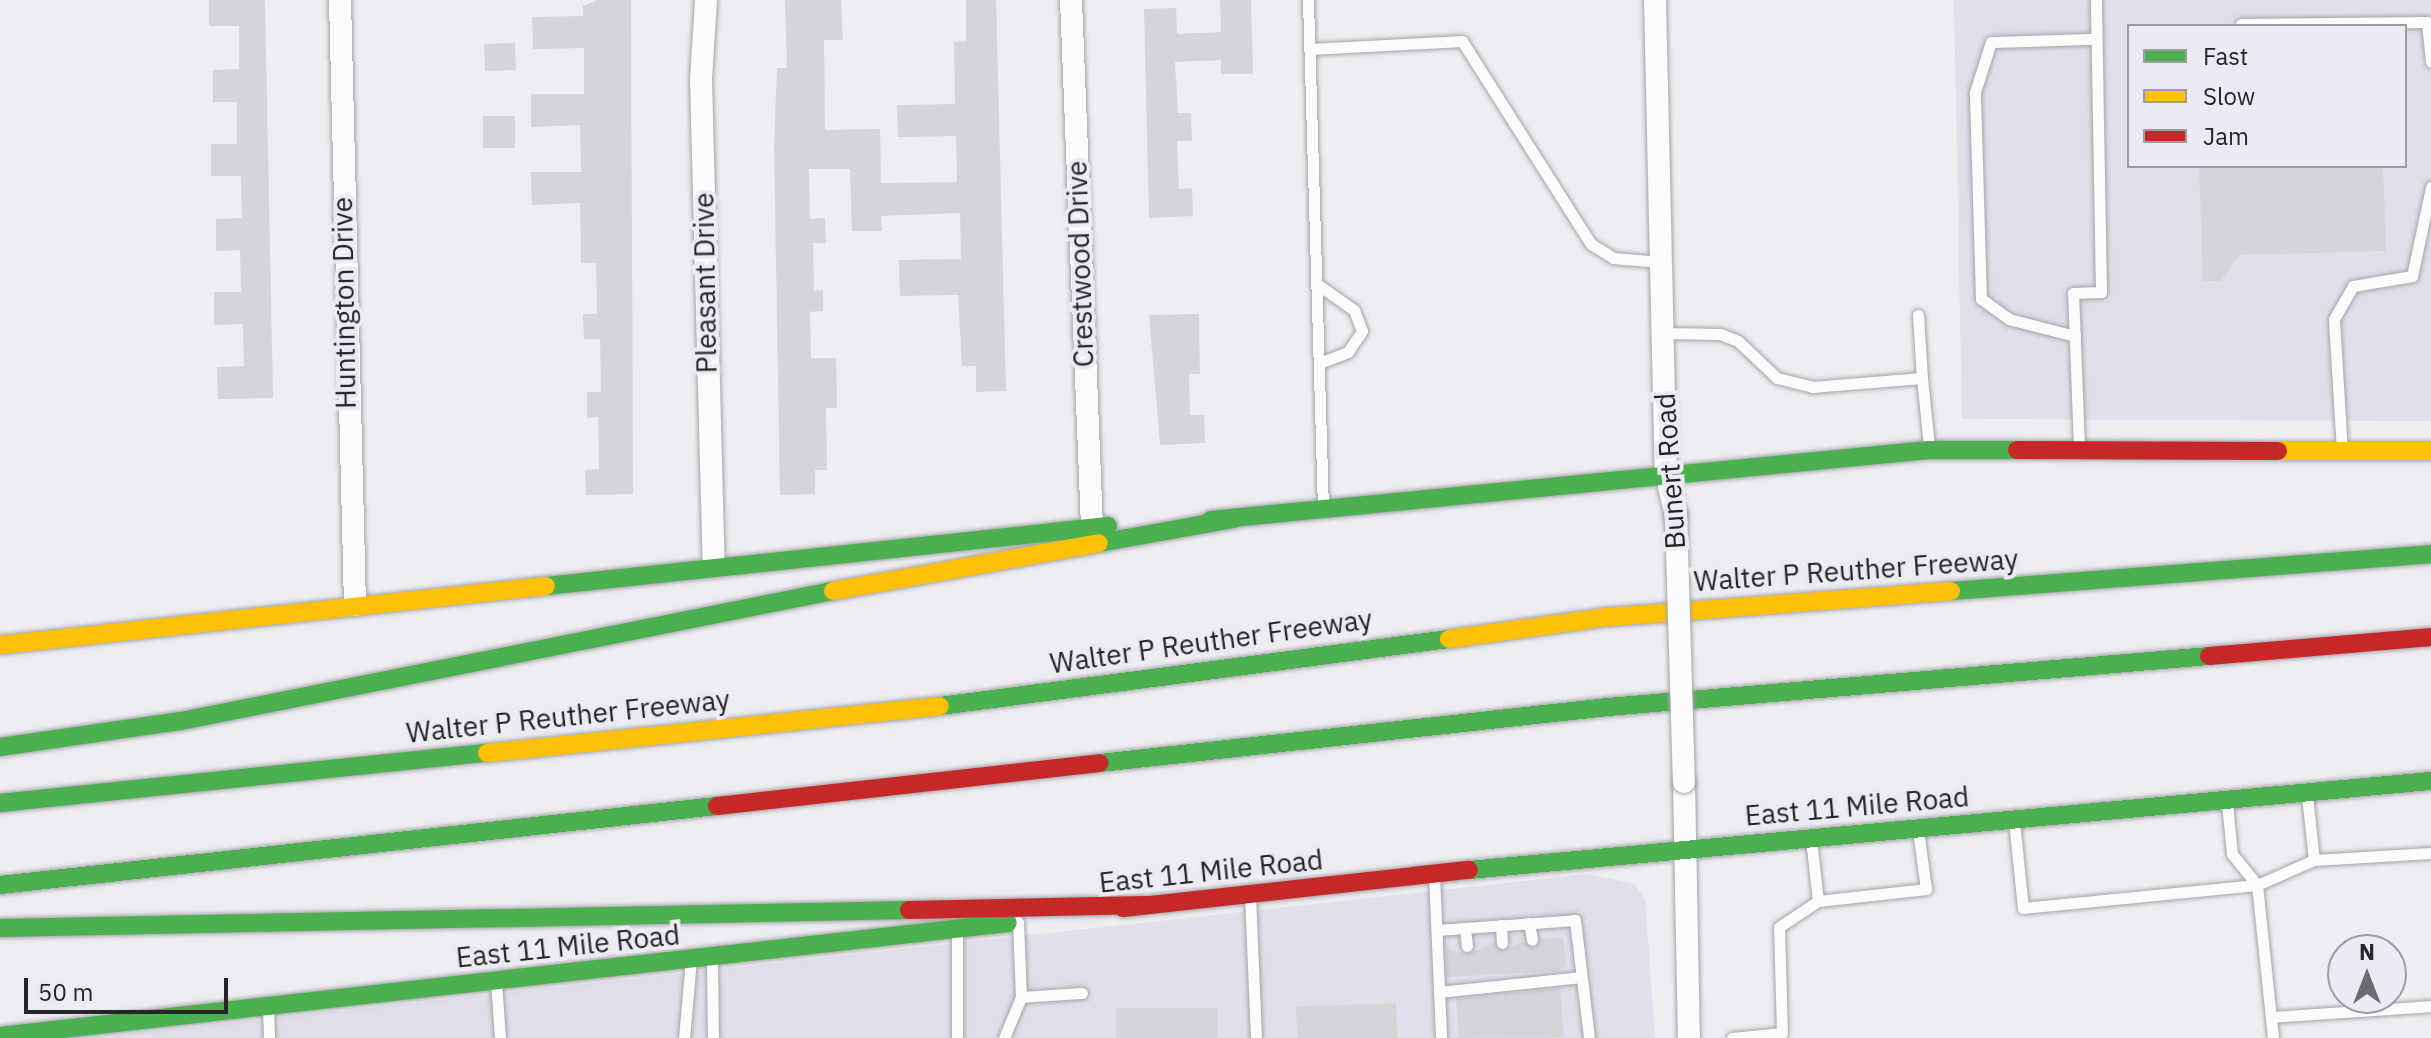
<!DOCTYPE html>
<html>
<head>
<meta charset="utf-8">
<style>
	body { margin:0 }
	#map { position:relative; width:2431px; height:1038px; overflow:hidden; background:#ededf2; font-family:"IBM Plex Sans",sans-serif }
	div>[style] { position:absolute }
	.built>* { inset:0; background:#e0dfea }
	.building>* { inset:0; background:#d5d5d9; transform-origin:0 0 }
	.roads { filter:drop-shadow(0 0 2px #a4a4a8) drop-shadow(0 0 2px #a4a4a8) }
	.lane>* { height:11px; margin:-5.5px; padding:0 5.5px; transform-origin:5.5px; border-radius:5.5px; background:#fcfcfd }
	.street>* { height:22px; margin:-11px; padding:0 11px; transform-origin:11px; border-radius:11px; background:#fcfcfd }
	.fast>* { height:18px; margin:-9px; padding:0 9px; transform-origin:9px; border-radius:9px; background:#4caf50 }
	.slow>* { height:18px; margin:-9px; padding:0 9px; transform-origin:9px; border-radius:9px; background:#ffc107 }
	.jam>* { height:18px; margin:-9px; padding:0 9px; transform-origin:9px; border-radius:9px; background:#c62828 }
	.bridges { filter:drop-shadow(0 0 2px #a4a4a8) drop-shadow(0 0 2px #a4a4a8) }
	.street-bridge>* { height:22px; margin:-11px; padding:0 11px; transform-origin:11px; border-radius:11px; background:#fcfcfd }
	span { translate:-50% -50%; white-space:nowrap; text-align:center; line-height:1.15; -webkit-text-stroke:8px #ecebf4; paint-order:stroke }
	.street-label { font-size:28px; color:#252528 }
	.legend { position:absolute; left:2127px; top:24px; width:280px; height:144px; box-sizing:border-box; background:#ecebf4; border:2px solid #9c9ca2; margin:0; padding:10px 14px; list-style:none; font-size:24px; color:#252528 }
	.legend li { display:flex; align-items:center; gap:16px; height:40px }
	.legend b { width:40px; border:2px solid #9c9ca2 }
	.north { position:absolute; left:2327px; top:934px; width:80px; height:80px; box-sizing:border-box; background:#ecebf4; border:2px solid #9c9ca2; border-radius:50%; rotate:0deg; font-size:22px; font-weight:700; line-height:32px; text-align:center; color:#252528 }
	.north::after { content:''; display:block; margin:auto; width:28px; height:36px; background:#6b6b6f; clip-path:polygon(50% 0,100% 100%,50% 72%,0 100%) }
	.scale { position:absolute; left:24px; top:978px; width:204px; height:36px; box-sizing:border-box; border:4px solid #252528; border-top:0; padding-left:10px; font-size:24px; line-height:28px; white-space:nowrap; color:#252528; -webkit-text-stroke:6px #ecebf4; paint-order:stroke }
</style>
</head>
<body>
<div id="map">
	<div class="built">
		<div style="clip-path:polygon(evenodd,1954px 0,2431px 0,2431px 421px,1962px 419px,1954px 0,2129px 26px,2405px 26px,2405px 166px,2129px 166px,2129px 26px)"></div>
		<div style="clip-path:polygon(1587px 874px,1634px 884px,1645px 899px,1655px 1038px,94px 1038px)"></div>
	</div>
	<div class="building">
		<div style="clip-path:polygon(209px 0,265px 0,273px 398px,218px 399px,217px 367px,244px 366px,243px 324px,214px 325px,214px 292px,241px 292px,240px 250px,216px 251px,216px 219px,242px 218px,241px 176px,211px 176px,211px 144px,237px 144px,237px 102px,213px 102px,213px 70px,239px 69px,239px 26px,209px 26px)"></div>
		<div style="clip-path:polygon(597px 0,631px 0,633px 494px,586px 495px,585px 470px,599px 469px,598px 417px,587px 418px,587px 392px,601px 392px,600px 339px,584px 339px,583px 314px,597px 314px,596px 263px,581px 263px,580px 203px,532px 205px,531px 172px,581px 172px,580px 125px,531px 127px,531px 94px,584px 94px,584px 48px,533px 49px,532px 17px,583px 16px,583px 6px)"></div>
		<div style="clip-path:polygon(785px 0,841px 0,843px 40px,824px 40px,825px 130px,880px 129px,881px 183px,957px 182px,956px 136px,898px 137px,897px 105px,955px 104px,954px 42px,966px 41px,966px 0,996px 0,1006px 391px,976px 392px,976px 366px,962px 366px,958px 295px,900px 296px,899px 260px,961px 259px,960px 213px,881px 216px,882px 231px,852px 231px,850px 169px,809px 169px,810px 219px,825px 218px,826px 243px,813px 243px,814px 291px,823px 290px,823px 311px,810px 312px,811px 358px,836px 358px,837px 408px,826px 408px,827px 470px,815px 470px,815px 494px,780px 495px,774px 146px,777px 68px,787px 68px)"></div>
		<div style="clip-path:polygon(1220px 0,1251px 0,1253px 74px,1221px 74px,1221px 60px,1175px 62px,1178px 113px,1191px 113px,1192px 141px,1177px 141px,1179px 189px,1192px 188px,1193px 216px,1149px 218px,1144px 9px,1176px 8px,1177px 34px,1221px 32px)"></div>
		<div style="left:515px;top:43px;width:27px;height:31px;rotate:88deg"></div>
		<div style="left:515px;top:116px;width:32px;height:32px;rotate:90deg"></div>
		<div style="clip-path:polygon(2199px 166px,2383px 166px,2386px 251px,2240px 255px,2221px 281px,2203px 281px)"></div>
		<div style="clip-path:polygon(1199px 314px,1200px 374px,1189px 374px,1190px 415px,1204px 415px,1205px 443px,1160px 445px,1149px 315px)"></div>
		<div style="clip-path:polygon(1563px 937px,1566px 965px,1559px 971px,1447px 977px,1446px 949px,1467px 954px,1494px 943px,1503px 951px,1523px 941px,1533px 948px,1540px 939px)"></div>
		<div style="clip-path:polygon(1560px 988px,1564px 1037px,1459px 1038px,1456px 999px)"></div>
		<div style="left:1396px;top:1003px;width:35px;height:100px;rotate:88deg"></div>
		<div style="left:1217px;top:1008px;width:30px;height:101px;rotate:90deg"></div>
	</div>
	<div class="roads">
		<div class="lane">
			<div style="left:1308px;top:0;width:507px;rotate:88.31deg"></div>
			<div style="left:2241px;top:24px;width:186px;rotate:-0.6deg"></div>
			<div style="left:2427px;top:22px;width:40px;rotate:84.3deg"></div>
			<div style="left:1310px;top:49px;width:152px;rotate:-3deg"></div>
			<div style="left:1462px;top:41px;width:241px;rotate:57.6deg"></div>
			<div style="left:1591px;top:244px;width:26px;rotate:32deg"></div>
			<div style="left:1613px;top:258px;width:48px;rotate:4.8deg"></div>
			<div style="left:1317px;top:284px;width:45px;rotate:35.1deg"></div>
			<div style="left:1354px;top:310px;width:22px;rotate:69deg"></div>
			<div style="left:1362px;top:331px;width:25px;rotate:124deg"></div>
			<div style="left:1348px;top:352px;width:31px;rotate:159deg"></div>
			<div style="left:1918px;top:315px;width:63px;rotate:86.4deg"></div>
			<div style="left:1662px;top:333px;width:58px;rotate:1deg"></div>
			<div style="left:1720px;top:334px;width:19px;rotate:21deg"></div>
			<div style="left:1738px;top:341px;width:54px;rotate:43.5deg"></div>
			<div style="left:1777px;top:378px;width:36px;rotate:14deg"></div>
			<div style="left:1812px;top:387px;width:110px;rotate:-4.7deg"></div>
			<div style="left:1922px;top:378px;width:68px;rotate:84.1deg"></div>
			<div style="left:2075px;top:336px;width:68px;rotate:-165.6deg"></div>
			<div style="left:2009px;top:319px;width:34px;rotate:-144deg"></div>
			<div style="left:1981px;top:299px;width:207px;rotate:-91.7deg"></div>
			<div style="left:1975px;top:92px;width:52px;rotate:-72.3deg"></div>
			<div style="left:1991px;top:42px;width:100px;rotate:-1.7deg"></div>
			<div style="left:2079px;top:447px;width:154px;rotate:-92.2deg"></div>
			<div style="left:2073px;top:293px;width:28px;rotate:-2deg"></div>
			<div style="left:2101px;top:292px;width:292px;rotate:-91deg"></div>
			<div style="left:2342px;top:451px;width:132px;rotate:-93.5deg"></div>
			<div style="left:2334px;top:319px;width:38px;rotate:-60deg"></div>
			<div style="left:2353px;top:286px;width:60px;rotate:-9.6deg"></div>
			<div style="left:2412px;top:276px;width:91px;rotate:-77.9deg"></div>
			<div style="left:2307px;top:795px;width:65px;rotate:83.9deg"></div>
			<div style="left:2227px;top:803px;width:51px;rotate:84.4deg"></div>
			<div style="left:2232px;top:854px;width:40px;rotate:51deg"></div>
			<div style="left:2257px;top:885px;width:154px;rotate:84deg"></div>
			<div style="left:2014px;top:821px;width:87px;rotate:84.1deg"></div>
			<div style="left:2023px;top:908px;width:235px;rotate:-5.6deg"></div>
			<div style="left:2257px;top:885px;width:62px;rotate:-23.7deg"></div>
			<div style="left:2314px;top:860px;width:117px;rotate:-3.4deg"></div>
			<div style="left:1811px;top:838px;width:63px;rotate:83.7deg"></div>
			<div style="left:1818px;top:901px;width:109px;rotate:-6.3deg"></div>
			<div style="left:1926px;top:889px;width:60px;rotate:-97.7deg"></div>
			<div style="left:1434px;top:875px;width:163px;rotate:87.5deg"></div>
			<div style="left:1250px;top:895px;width:143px;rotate:87.6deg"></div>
			<div style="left:1529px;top:923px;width:17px;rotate:80deg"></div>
			<div style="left:1501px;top:925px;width:18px;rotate:87deg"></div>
			<div style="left:1465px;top:928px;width:18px;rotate:84deg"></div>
			<div style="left:1437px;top:930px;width:138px;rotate:-4.1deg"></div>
			<div style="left:1575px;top:920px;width:119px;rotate:83.2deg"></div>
			<div style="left:712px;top:959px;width:79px;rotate:89.3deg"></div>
			<div style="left:496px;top:982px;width:56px;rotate:85.9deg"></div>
			<div style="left:1439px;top:992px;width:143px;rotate:-6deg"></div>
			<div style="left:1021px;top:997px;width:61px;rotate:-3.8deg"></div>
			<div style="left:268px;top:1007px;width:31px;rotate:88deg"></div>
			<div style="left:2271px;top:1017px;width:160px;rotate:-3.9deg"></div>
			<div style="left:684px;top:1038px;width:78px;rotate:-84.9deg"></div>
			<div style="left:957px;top:1038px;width:108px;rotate:-90deg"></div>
			<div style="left:1004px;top:1038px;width:44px;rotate:-67.5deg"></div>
			<div style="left:1021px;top:997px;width:75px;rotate:-92.3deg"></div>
			<div style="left:1732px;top:1038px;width:50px;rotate:-5.7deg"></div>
			<div style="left:1782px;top:1033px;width:106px;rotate:-91.6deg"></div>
			<div style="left:1779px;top:927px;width:47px;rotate:-33.7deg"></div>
		</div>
		<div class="street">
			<div style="left:340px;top:0;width:605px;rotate:88.58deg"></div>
			<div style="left:706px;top:0;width:80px;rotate:93.6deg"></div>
			<div style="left:701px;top:80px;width:486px;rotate:88.5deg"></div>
			<div style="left:1071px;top:0;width:527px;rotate:87.72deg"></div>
			<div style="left:1655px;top:0;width:474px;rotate:88.7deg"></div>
			<div style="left:1666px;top:474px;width:43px;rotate:76.6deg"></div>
			<div style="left:1684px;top:782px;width:256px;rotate:88.9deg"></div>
		</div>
		<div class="fast">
			<div style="left:1211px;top:520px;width:721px;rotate:-5.57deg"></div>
			<div style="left:1929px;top:450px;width:88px"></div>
			<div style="left:1099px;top:543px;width:137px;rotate:-10.1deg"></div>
			<div style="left:546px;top:586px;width:565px;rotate:-6.09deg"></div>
			<div style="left:1951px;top:591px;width:481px;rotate:-4.4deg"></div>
			<div style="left:940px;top:706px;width:513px;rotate:-7.5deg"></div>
			<div style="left:0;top:747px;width:183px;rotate:-8.2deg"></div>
			<div style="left:181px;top:721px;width:665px;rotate:-11.28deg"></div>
			<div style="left:1100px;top:763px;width:511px;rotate:-6.29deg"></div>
			<div style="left:1608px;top:707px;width:603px;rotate:-4.85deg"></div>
			<div style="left:0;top:803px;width:490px;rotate:-5.9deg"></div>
			<div style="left:1469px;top:870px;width:966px;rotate:-5.29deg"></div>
			<div style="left:0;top:885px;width:721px;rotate:-6.29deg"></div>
			<div style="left:0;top:928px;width:909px;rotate:-1.13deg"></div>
			<div style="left:0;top:1036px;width:1014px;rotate:-6.4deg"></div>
		</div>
		<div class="slow">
			<div style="left:2278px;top:451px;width:153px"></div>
			<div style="left:833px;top:591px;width:270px;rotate:-10.2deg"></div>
			<div style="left:1449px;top:639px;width:161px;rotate:-7.9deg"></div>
			<div style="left:1608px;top:617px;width:344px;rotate:-4.3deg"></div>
			<div style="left:0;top:645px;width:549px;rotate:-6.17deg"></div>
			<div style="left:487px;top:753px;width:455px;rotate:-5.9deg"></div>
		</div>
		<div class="jam">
			<div style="left:2017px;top:450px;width:261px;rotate:0.2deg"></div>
			<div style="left:2209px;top:656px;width:223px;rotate:-4.9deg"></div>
			<div style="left:717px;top:806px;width:385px;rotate:-6.4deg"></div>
			<div style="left:1123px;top:908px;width:348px;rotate:-6.3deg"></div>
			<div style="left:909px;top:910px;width:237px;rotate:-1.2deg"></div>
		</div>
	</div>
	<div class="bridges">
		<div class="street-bridge">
			<div style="left:1676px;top:516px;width:266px;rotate:88.3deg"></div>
		</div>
	</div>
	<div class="street-label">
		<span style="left:1080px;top:264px;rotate:-92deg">Crestwood Drive</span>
		<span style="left:705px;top:283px;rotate:-91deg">Pleasant Drive</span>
		<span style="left:344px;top:303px;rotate:-91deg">Huntington Drive</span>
		<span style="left:1670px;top:471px;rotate:-94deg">Bunert Road</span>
		<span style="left:1856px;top:570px;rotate:-4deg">Walter P Reuther Freeway</span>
		<span style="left:1211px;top:641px;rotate:-8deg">Walter P Reuther Freeway</span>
		<span style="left:568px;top:716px;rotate:-6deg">Walter P Reuther Freeway</span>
		<span style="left:1857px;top:806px;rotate:-5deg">East 11 Mile Road</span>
		<span style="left:1211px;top:871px;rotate:-6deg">East 11 Mile Road</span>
		<span style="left:568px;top:946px;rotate:-6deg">East 11 Mile Road</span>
	</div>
	<ul class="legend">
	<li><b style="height:10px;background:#4caf50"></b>Fast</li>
	<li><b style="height:10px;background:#ffc107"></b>Slow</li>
	<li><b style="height:10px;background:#c62828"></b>Jam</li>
	</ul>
	<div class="north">N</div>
	<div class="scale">50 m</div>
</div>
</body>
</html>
